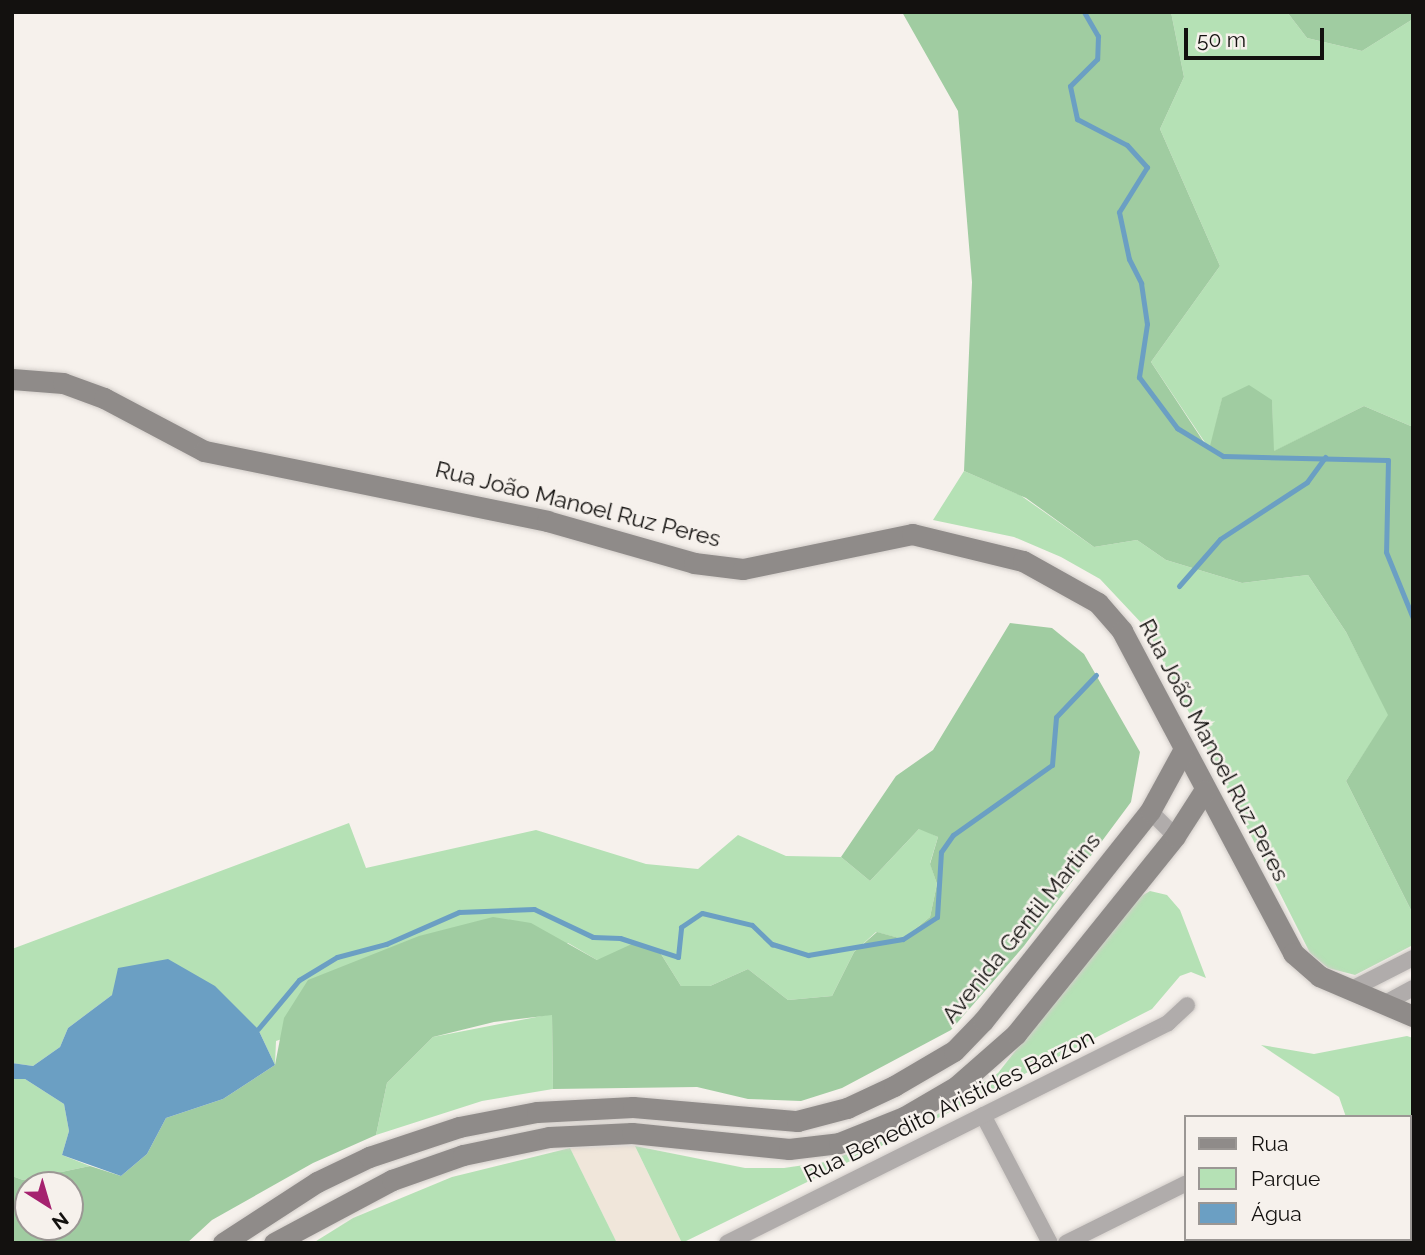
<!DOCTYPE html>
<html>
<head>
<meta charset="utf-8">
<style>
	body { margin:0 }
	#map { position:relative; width:1425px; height:1255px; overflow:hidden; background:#f6f1ec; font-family:Raleway,sans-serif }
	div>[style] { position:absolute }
	.built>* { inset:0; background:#f0e6da }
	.green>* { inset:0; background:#b5e1b5 }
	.forest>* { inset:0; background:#a0cca1 }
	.water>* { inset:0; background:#6b9fc3 }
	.stream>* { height:5px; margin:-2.5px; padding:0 2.5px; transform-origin:2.5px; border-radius:2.5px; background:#6b9fc3 }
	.roads { filter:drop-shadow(0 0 2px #d2cdc9) drop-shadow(0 0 2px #d2cdc9) }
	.street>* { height:16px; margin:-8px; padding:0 8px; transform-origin:8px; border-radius:8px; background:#b0acab }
	.secondary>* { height:21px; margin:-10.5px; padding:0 10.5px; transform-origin:10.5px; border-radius:10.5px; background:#8f8b89 }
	span { translate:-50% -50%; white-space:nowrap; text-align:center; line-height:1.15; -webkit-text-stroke:5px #f6f1ec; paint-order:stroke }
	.street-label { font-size:23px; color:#13110f }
	.frame { position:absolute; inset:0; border:14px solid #13110f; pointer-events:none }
	.legend { position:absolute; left:1184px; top:1115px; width:228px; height:126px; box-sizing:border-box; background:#f6f1ec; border:2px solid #9b9794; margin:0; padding:9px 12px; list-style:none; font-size:21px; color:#13110f }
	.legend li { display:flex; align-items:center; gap:14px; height:35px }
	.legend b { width:35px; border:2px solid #9b9794 }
	.north { position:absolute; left:14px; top:1171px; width:70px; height:70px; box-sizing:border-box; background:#f6f1ec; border:2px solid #9b9794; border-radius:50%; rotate:143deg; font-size:19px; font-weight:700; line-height:28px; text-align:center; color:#13110f }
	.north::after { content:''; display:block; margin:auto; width:24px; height:32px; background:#a5226f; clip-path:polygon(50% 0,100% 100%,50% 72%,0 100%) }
	.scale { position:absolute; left:1184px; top:28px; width:140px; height:32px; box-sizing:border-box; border:4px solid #13110f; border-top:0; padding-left:9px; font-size:21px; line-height:24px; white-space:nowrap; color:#13110f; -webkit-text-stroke:5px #f6f1ec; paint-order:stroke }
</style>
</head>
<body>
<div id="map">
	<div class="built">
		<div style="clip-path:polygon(635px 1146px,682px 1243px,617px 1243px,570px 1148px)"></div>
	</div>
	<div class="green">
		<div style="clip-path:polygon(1171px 12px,1287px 12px,1307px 38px,1362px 51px,1413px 19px,1413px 427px,1364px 406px,1273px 452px,1272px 400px,1222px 399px,1210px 450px,1151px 362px,1220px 266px,1160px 129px,1184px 77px)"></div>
		<div style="clip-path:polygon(964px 471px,1020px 495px,1094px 547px,1137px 540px,1166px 560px,1242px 583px,1308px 575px,1346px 632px,1389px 715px,1346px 781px,1413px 914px,1413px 945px,1355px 975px,1328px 968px,1310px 953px,1147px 629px,1100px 579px,1061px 557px,1014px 537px,933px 520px)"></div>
		<div style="clip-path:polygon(349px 823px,366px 868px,536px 830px,646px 864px,698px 869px,738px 835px,786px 856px,841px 857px,870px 881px,920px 828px,938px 837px,930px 863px,937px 884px,930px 917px,903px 939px,876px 932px,854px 952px,832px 996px,788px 1000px,748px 969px,710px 986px,681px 986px,661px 954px,597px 960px,568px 943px,276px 1041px,275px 1065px,258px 1029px,112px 995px,68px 1028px,60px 1047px,33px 1066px,12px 1063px,12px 949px)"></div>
		<div style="clip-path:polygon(1150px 891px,1167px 895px,1180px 910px,1206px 978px,1191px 972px,1180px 976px,1152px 1009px,916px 1129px,682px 1243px,635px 1146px,745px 1168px,784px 1168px,825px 1162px,916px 1129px,998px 1073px,1133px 901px)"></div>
		<div style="clip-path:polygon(552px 1014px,553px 1089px,482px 1101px,376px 1135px,387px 1083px,433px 1037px)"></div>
		<div style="clip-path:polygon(1407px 1036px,1413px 1038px,1413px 1243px,1389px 1243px,1409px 1239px,1409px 1117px,1346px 1117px,1339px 1097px,1261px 1045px,1314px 1054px)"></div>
		<div style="clip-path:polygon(12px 1079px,25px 1079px,64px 1104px,69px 1131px,62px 1155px,90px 1166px,23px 1180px,12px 1176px)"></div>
		<div style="clip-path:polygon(570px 1148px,617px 1243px,313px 1243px,353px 1218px,452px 1177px)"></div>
	</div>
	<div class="forest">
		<div style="clip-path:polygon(902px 12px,1171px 12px,1184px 77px,1160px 129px,1220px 266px,1151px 362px,1209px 450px,1222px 398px,1249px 385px,1272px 400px,1274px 451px,1364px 406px,1413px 427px,1413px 914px,1346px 781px,1388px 715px,1346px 632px,1308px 575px,1242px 583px,1166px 560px,1137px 540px,1094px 547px,1026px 498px,964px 471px,972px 282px,958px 111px)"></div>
		<div style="clip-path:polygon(1287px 12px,1413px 12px,1413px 19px,1362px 51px,1307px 38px)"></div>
		<div style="clip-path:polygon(evenodd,1010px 623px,1052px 628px,1084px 654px,1140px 752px,1131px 802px,1024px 946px,951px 1030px,842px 1088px,801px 1101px,748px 1099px,697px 1087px,553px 1089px,552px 1015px,494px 1022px,433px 1037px,387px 1083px,376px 1135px,313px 1163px,212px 1220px,187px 1243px,12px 1243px,12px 1176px,23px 1180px,90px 1166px,121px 1176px,147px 1154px,166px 1118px,223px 1099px,275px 1065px,284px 1018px,308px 980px,419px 936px,493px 917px,531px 923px,597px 960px,634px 943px,661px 954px,681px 986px,710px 986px,748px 969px,788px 1000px,832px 996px,854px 952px,877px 932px,903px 939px,930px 917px,937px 884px,930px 864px,938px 837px,919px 829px,870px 881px,841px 857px,896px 776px,933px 750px,1010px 623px,28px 1185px,70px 1185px,70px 1227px,28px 1227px,28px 1185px)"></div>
	</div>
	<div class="water">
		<div style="clip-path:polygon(168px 959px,215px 986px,258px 1029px,275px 1065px,223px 1099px,166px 1118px,147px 1154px,121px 1176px,62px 1155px,69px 1131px,64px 1104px,25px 1079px,12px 1079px,12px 1063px,33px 1066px,60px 1047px,68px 1028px,112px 995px,118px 968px)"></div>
	</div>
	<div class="stream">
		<div style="left:1084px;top:12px;width:28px;rotate:60deg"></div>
		<div style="left:1098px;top:36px;width:23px;rotate:92deg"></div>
		<div style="left:1097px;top:59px;width:38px;rotate:135deg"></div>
		<div style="left:1070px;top:86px;width:34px;rotate:78deg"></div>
		<div style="left:1077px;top:119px;width:56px;rotate:27.5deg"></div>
		<div style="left:1127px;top:145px;width:30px;rotate:48deg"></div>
		<div style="left:1147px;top:167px;width:53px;rotate:121.9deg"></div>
		<div style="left:1119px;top:212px;width:48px;rotate:78deg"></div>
		<div style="left:1129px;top:259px;width:27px;rotate:63deg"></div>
		<div style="left:1141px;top:283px;width:41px;rotate:81.7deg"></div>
		<div style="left:1147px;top:324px;width:54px;rotate:98.6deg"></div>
		<div style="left:1139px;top:377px;width:64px;rotate:53.3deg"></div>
		<div style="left:1177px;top:428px;width:54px;rotate:31.3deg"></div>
		<div style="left:1223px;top:456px;width:165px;rotate:1.4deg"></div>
		<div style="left:1388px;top:460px;width:92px;rotate:91.2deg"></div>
		<div style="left:1386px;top:552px;width:71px;rotate:67.8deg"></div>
		<div style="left:1179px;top:586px;width:62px;rotate:-48.9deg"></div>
		<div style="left:1220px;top:539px;width:104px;rotate:-33.2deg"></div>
		<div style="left:1307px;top:482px;width:31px;rotate:-54deg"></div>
		<div style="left:258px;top:1029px;width:64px;rotate:-50.1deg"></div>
		<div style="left:299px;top:980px;width:44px;rotate:-31.2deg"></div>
		<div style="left:337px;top:957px;width:51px;rotate:-14.9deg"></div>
		<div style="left:386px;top:944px;width:80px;rotate:-23.7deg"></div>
		<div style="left:459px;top:912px;width:75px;rotate:-2.3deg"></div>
		<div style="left:534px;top:909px;width:65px;rotate:25.4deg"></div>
		<div style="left:593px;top:937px;width:27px;rotate:2deg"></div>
		<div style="left:620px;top:938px;width:61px;rotate:18.1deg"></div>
		<div style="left:678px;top:957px;width:30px;rotate:-84deg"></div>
		<div style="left:681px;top:927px;width:25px;rotate:-34deg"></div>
		<div style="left:702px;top:913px;width:51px;rotate:13.5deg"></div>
		<div style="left:752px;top:925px;width:28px;rotate:44deg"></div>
		<div style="left:772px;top:944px;width:38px;rotate:17deg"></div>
		<div style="left:808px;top:955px;width:96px;rotate:-9.6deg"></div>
		<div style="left:903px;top:939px;width:40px;rotate:-32.9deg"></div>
		<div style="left:937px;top:917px;width:65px;rotate:-86.5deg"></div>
		<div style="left:941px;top:852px;width:21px;rotate:-55deg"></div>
		<div style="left:953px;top:835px;width:121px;rotate:-35.3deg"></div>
		<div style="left:1052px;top:765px;width:48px;rotate:-85.2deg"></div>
		<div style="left:1056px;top:717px;width:58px;rotate:-46.4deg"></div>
	</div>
	<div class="roads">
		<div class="street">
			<div style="left:1150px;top:811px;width:35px;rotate:45deg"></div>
			<div style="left:1350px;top:990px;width:71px;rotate:-26.9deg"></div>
			<div style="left:1387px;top:1002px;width:30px;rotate:-28deg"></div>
			<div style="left:983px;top:1115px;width:144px;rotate:62.4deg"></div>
			<div style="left:727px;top:1243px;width:493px;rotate:-26.5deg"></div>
			<div style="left:1168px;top:1023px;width:26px;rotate:-43deg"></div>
			<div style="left:1066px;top:1243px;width:133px;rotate:-26.4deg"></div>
		</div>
		<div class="secondary">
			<div style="left:12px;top:379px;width:51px;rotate:4.5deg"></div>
			<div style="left:63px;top:383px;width:44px;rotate:20.1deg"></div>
			<div style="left:104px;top:398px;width:113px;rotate:27.9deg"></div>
			<div style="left:204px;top:451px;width:350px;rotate:11.5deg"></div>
			<div style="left:547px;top:521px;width:153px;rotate:15.9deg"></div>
			<div style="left:694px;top:563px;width:49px;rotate:7deg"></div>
			<div style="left:743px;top:569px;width:173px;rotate:-11.7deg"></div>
			<div style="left:912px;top:534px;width:114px;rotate:13.7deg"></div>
			<div style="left:1023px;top:561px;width:86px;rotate:29.2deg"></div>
			<div style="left:1098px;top:603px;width:37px;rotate:49deg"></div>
			<div style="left:1122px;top:631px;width:365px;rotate:62deg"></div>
			<div style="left:1293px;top:953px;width:35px;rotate:41deg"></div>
			<div style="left:1319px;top:976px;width:102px;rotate:23.1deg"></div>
			<div style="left:223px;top:1243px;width:112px;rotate:-33deg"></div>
			<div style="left:317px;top:1182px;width:58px;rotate:-25.7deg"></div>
			<div style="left:369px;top:1157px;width:95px;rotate:-18.4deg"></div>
			<div style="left:459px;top:1127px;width:79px;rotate:-10.9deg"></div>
			<div style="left:537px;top:1112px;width:96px;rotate:-3deg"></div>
			<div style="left:633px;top:1107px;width:165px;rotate:4.9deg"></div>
			<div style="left:797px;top:1121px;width:52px;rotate:-14.6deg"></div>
			<div style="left:847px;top:1108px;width:52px;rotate:-25.1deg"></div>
			<div style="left:894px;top:1086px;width:69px;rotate:-30.3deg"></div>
			<div style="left:954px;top:1051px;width:42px;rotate:-46deg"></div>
			<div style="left:983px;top:1021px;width:268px;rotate:-51.5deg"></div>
			<div style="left:1150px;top:811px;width:71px;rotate:-61.3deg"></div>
			<div style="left:274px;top:1243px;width:134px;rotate:-28.1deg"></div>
			<div style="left:392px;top:1180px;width:75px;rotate:-19.4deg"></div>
			<div style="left:463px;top:1155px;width:88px;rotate:-11.8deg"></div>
			<div style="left:549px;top:1137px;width:83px;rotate:-2.8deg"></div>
			<div style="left:632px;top:1133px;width:158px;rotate:5.8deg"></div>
			<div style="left:789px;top:1149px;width:50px;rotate:-6.8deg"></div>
			<div style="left:839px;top:1143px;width:70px;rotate:-21.8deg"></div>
			<div style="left:904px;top:1117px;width:61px;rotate:-30.3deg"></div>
			<div style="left:957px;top:1086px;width:79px;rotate:-41.4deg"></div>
			<div style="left:1016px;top:1034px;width:254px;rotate:-51.2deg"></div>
			<div style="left:1175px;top:836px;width:54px;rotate:-57.2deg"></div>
		</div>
	</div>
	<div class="street-label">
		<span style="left:578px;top:504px;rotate:14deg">Rua João Manoel Ruz Peres</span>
		<span style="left:1214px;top:750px;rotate:62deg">Rua João Manoel Ruz Peres</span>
		<span style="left:1021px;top:928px;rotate:-51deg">Avenida Gentil Martins</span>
		<span style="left:949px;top:1106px;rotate:-26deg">Rua Benedito Aristides Barzon</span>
	</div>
	<div class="frame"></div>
	<ul class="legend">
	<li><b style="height:9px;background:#8f8b89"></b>Rua</li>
	<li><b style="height:19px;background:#b5e1b5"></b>Parque</li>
	<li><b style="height:19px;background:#6b9fc3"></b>Água</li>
	</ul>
	<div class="north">N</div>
	<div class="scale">50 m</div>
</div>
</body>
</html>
